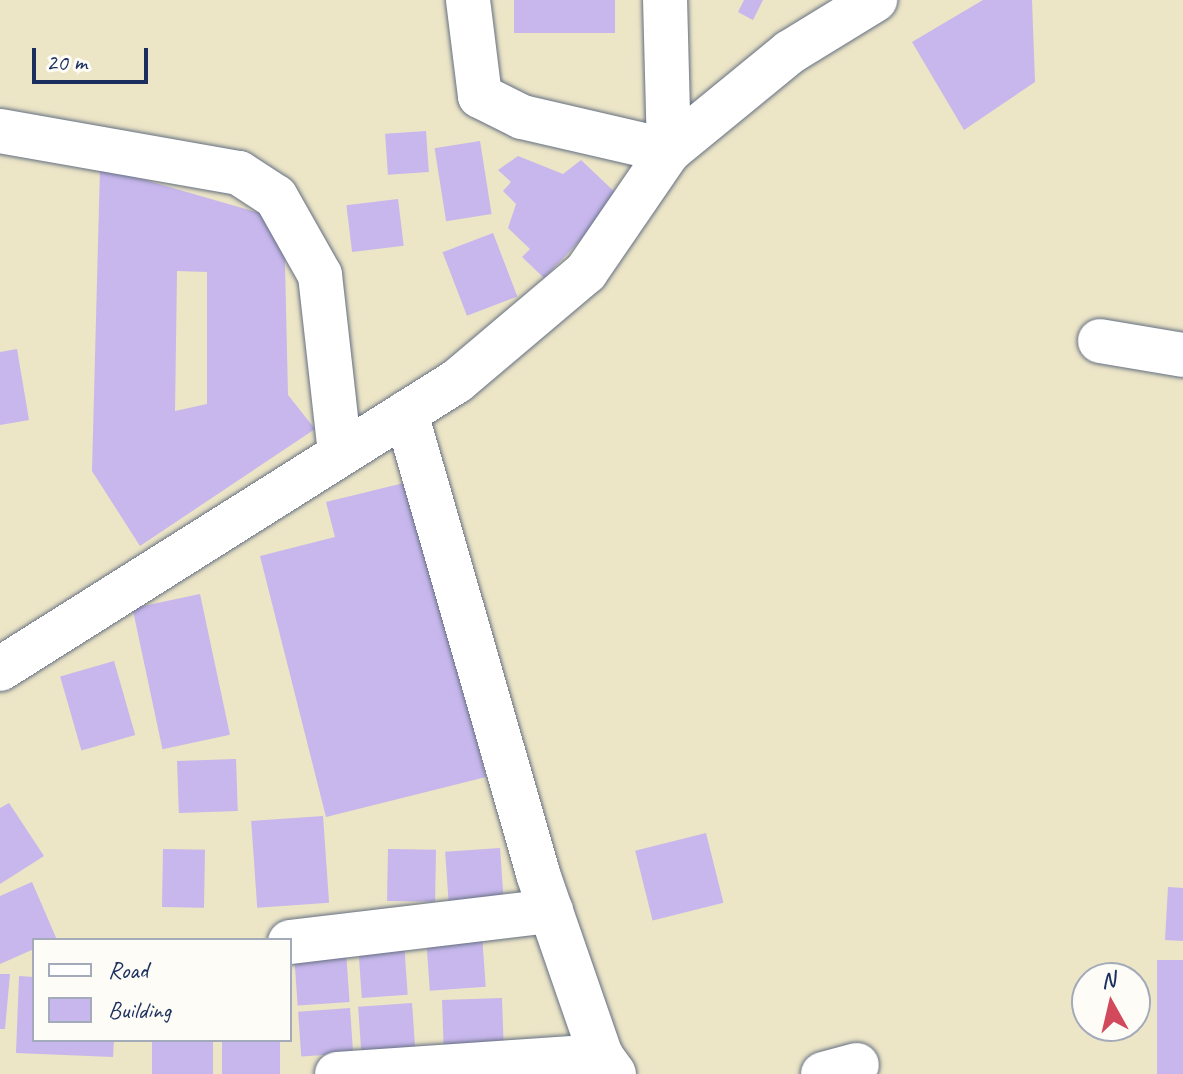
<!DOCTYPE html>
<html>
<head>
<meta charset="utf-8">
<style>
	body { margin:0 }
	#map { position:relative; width:1183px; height:1074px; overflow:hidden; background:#ece5c6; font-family:Caveat,sans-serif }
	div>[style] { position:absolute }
	.building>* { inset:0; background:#c7b7ec; transform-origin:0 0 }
	.roads { filter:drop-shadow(0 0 2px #646f82) drop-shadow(0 0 2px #646f82) }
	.minor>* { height:44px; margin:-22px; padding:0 22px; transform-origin:22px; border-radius:22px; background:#fff }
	span { translate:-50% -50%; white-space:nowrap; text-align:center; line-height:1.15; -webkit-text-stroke:6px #fdfcf7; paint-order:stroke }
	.legend { position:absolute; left:32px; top:938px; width:260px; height:104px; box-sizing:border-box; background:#fdfcf7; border:2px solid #a3aaba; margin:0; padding:10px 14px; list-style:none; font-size:24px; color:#1b2f5e }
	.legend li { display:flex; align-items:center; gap:16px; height:40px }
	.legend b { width:40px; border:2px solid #a3aaba }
	.north { position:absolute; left:1071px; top:962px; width:80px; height:80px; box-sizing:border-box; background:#fdfcf7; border:2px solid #a3aaba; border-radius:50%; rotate:352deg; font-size:22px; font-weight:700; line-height:32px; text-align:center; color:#1b2f5e }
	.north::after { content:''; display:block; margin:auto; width:28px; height:36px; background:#d1495b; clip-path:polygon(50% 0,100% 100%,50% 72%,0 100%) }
	.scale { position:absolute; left:32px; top:48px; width:116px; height:36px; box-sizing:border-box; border:4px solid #1b2f5e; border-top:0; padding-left:10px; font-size:24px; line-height:28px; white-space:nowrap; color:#1b2f5e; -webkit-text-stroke:6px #fdfcf7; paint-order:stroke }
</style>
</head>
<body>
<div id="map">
	<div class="building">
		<div style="left:514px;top:0;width:101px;height:33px"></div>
		<div style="clip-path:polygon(744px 0,763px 0,753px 20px,738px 12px)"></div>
		<div style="clip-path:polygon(983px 0,1032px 0,1035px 82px,964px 130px,912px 42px)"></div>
		<div style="left:426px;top:131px;width:41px;height:41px;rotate:86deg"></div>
		<div style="left:480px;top:141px;width:74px;height:46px;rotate:81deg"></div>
		<div style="clip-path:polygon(518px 156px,563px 174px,581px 160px,621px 198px,544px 278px,522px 257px,530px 249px,508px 228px,516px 204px,503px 191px,511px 182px,498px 170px)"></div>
		<div style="clip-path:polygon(evenodd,100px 167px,284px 220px,288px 395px,315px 429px,140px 546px,92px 471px,100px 167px,177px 271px,207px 272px,207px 404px,175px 411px,177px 271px)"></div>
		<div style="left:398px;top:199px;width:47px;height:52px;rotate:83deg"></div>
		<div style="left:493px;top:233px;width:68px;height:54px;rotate:69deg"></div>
		<div style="clip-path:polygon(17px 349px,29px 420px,0 425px,0 352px)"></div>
		<div style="clip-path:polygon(412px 481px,486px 777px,326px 817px,260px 556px,335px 537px,326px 502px)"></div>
		<div style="left:200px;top:594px;width:144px;height:69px;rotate:78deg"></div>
		<div style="left:114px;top:661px;width:77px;height:56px;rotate:74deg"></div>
		<div style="left:236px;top:759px;width:52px;height:59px;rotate:88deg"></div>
		<div style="clip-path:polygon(9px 803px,44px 856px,0 884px,0 808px)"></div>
		<div style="left:323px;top:816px;width:87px;height:72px;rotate:86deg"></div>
		<div style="left:706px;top:833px;width:72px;height:73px;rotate:76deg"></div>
		<div style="left:500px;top:848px;width:54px;height:55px;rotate:86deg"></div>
		<div style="left:163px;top:849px;width:42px;height:58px;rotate:1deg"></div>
		<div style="left:388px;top:849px;width:48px;height:52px;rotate:1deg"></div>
		<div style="clip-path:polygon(32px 882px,57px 940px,34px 940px,34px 949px,0 964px,0 896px)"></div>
		<div style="clip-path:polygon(1168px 887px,1183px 888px,1183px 941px,1165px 940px)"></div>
		<div style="left:482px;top:934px;width:53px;height:56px;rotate:86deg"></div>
		<div style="left:404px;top:942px;width:53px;height:46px;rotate:86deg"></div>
		<div style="left:346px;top:951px;width:51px;height:52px;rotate:86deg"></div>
		<div style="left:1157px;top:960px;width:26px;height:114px"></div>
		<div style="clip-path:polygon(0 974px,10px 974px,5px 1029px,0 1029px)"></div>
		<div style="clip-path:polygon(19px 976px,34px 977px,34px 1040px,114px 1040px,113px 1057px,16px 1053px)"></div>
		<div style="left:502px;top:998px;width:47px;height:60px;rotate:88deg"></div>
		<div style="left:412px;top:1003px;width:47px;height:54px;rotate:86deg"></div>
		<div style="left:350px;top:1008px;width:45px;height:52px;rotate:86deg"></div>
		<div style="left:152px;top:1040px;width:61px;height:34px"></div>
		<div style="left:222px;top:1040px;width:58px;height:34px"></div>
	</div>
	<div class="roads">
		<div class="minor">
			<div style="left:468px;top:0;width:97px;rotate:82.9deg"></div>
			<div style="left:480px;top:96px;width:47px;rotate:26.6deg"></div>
			<div style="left:522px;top:117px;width:151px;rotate:13deg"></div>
			<div style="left:669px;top:151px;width:151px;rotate:-91.5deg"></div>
			<div style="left:0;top:131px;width:243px;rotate:10deg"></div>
			<div style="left:239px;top:173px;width:44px;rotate:33deg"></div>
			<div style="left:276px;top:197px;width:90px;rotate:60.6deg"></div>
			<div style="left:320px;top:275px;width:180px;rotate:83.6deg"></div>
			<div style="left:1100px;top:341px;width:84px;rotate:9.6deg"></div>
			<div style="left:406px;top:413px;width:480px;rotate:74deg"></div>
			<div style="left:538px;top:874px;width:193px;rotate:70.9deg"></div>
			<div style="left:601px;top:1056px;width:22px;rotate:54deg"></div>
			<div style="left:0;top:669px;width:540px;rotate:-32.22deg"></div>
			<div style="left:457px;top:381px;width:169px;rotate:-40.2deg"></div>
			<div style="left:586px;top:272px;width:147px;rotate:-55.6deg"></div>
			<div style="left:669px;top:151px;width:156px;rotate:-39.3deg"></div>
			<div style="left:790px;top:52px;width:100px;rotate:-31.5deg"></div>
			<div style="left:290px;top:942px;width:263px;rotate:-6.8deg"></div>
			<div style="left:337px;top:1074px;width:265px;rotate:-3.9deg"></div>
			<div style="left:823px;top:1074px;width:35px;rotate:-15deg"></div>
		</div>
	</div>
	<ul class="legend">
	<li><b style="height:10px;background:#fff"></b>Road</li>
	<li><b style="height:22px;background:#c7b7ec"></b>Building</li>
	</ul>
	<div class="north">N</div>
	<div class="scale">20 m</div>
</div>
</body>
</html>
